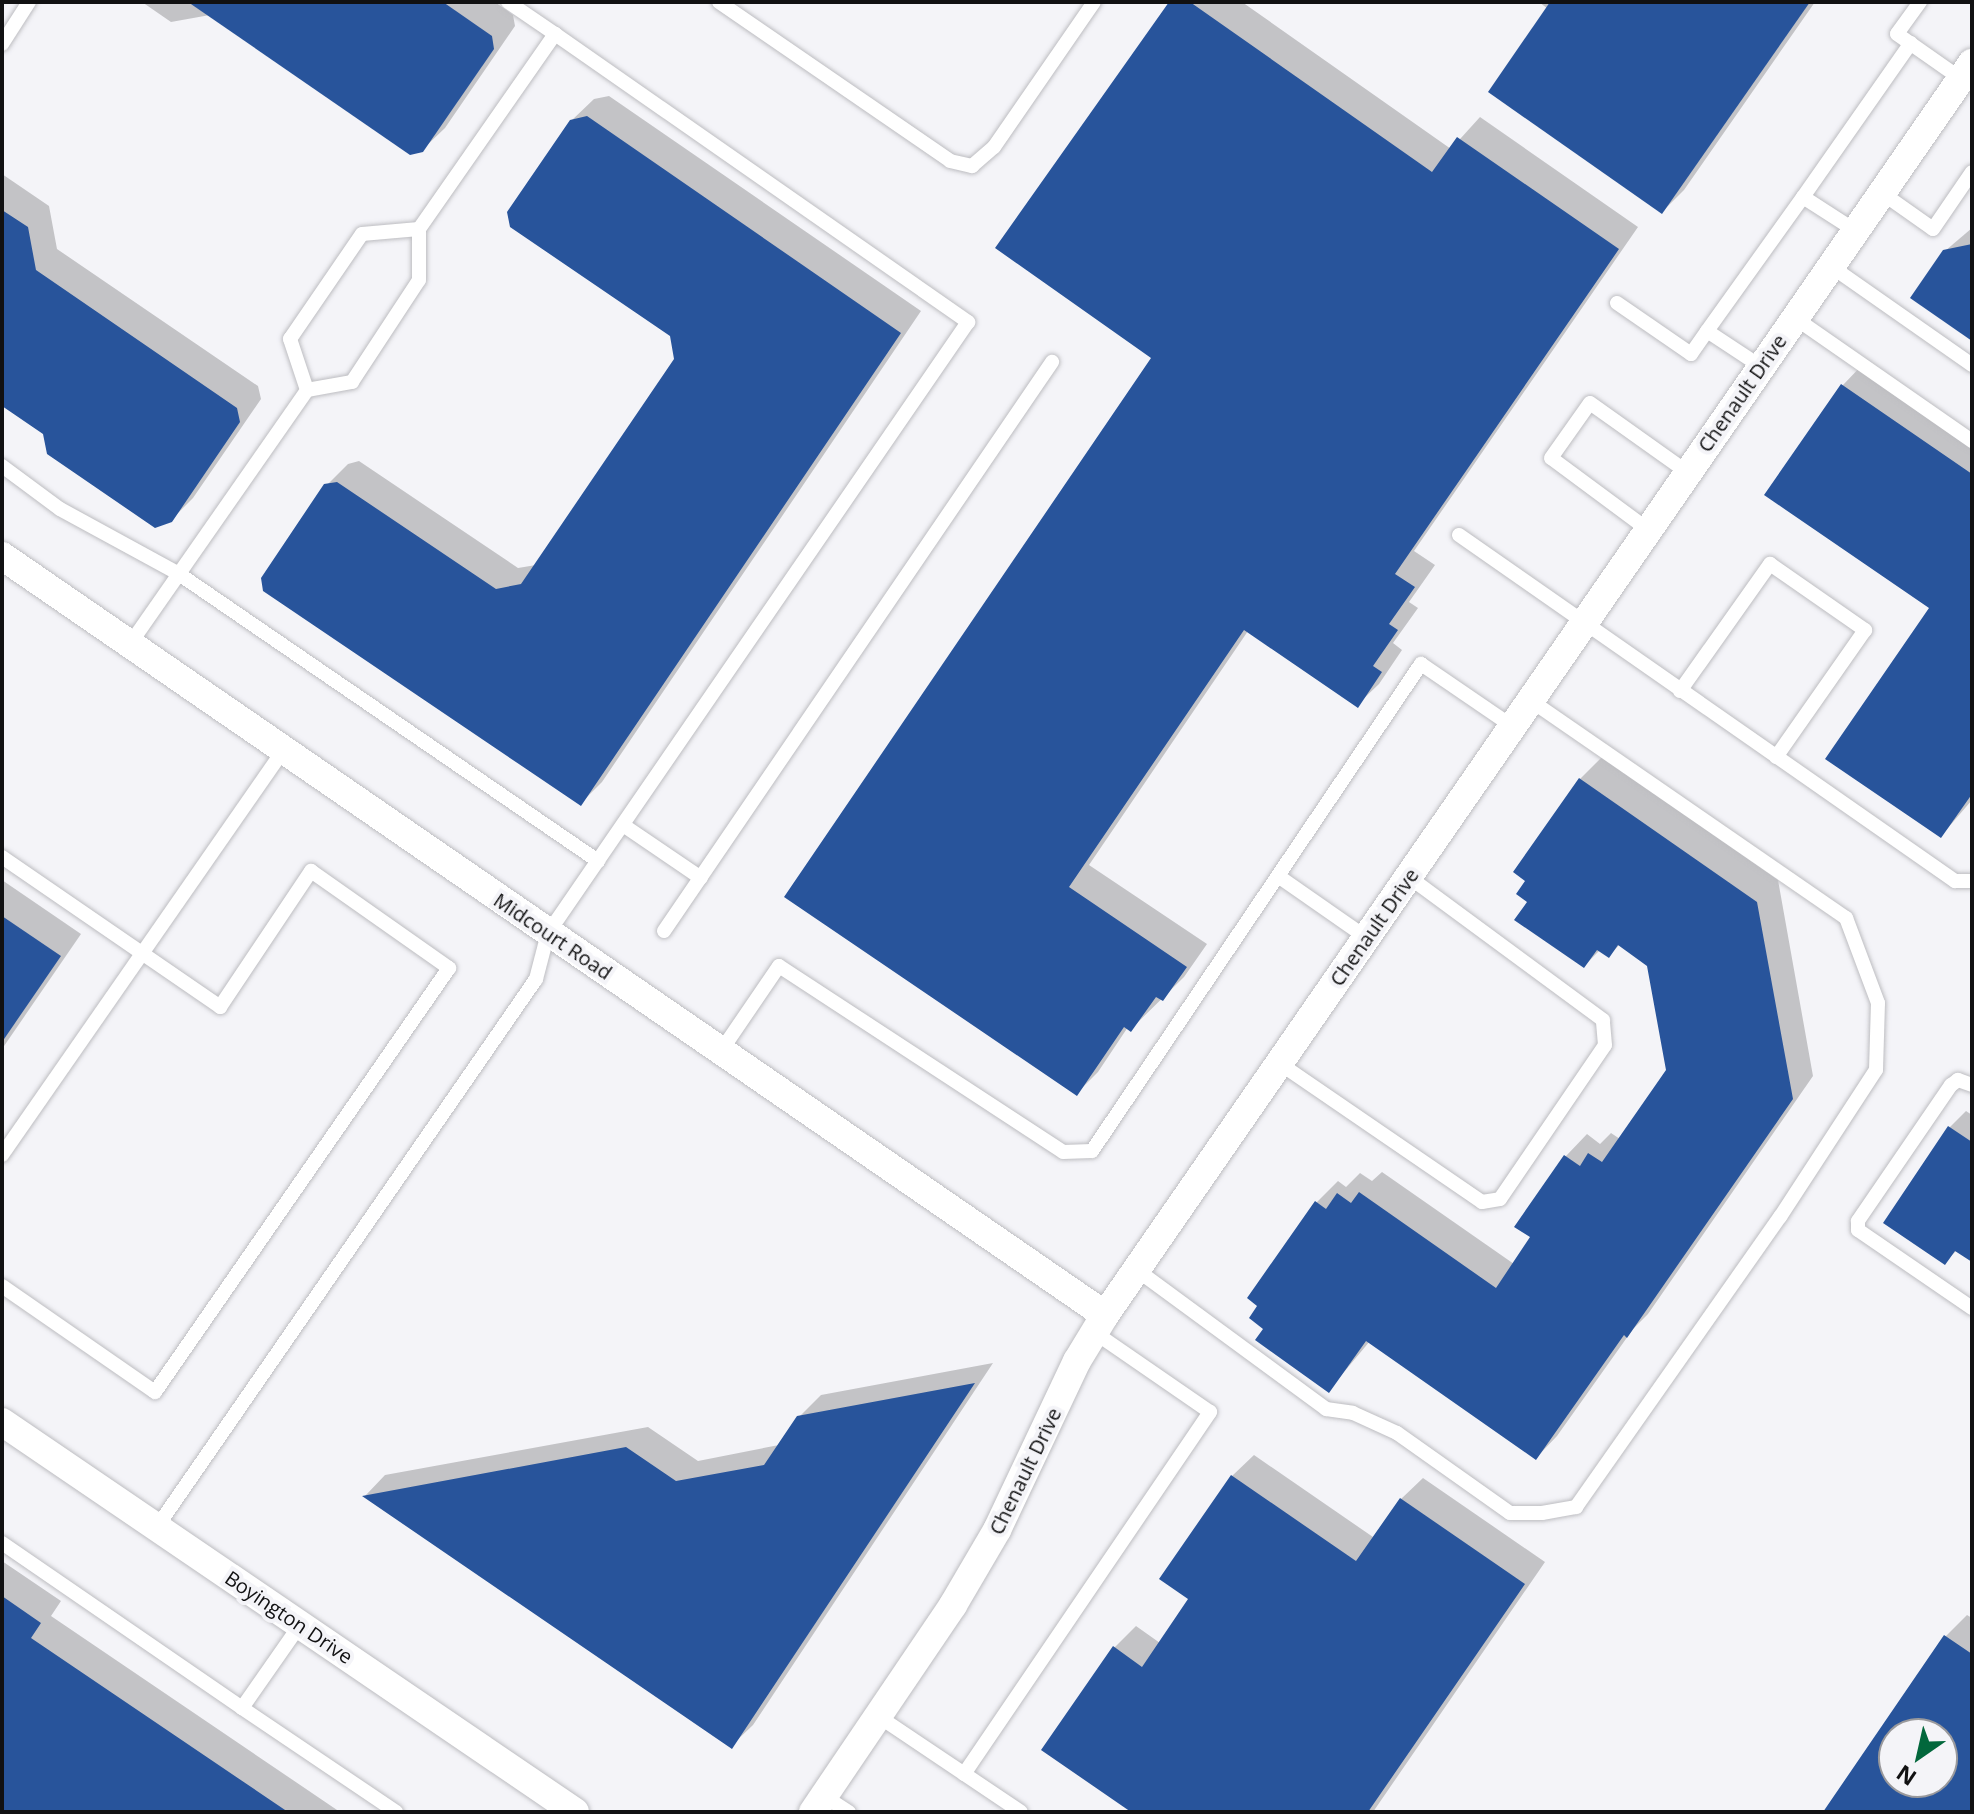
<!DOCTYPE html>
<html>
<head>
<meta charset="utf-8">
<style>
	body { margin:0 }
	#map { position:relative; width:1974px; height:1814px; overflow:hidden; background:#f4f4f8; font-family:"Open Sans",sans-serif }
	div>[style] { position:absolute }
	.shadow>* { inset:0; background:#0003 }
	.building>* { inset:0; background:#28549b }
	.roads { filter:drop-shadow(0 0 2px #bdbdc1) drop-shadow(0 0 2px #bdbdc1) }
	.lane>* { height:14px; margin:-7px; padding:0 7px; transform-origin:7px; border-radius:7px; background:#fff }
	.street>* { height:28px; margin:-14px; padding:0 14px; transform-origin:14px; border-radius:14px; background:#fff }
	span { translate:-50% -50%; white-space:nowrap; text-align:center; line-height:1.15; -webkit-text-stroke:8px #f4f4f8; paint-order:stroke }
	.street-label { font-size:20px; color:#111112 }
	.frame { position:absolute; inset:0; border:4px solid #111112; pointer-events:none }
	.north { position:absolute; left:1878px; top:1718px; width:80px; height:80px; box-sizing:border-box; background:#f4f4f8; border:2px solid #99999c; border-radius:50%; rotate:214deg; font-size:22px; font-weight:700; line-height:32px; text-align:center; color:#111112 }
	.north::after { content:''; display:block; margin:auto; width:28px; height:36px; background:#02673c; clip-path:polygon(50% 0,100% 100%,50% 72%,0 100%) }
</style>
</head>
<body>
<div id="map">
	<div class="shadow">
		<div style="clip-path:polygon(142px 2px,495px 2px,513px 15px,515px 26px,445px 128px,422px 150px,210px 15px,171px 22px)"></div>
		<div style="clip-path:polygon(1171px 2px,1242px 2px,1451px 149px,1480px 117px,1638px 227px,1414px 551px,1435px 565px,1409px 602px,1418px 608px,1393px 643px,1402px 650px,1379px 684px,1357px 705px,1248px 631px,1089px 865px,1207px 944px,1184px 977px,1131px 1029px,1128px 1027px,1098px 1072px,1076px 1094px,787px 896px,1153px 358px)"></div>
		<div style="clip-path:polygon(1539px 2px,1815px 2px,1684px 190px,1662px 212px,1548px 9px)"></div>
		<div style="clip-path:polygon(609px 96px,921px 311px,602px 782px,581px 803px,326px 486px,348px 464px,359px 461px,518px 568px,536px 565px,676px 359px,671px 334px,571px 121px,594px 99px)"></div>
		<div style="clip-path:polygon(2px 174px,49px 206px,57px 249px,258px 386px,261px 399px,193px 498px,171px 520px,2px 403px)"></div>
		<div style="clip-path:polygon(1972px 228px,1972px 338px,1945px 251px)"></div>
		<div style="clip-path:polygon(1864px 363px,1972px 438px,1972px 800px,1941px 836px,1932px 608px,1767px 495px,1843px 385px)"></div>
		<div style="clip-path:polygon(1602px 757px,1778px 880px,1813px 1076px,1648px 1314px,1633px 1329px,1557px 1436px,1536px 1458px,1370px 1341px,1329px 1390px,1266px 1328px,1260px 1305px,1250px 1297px,1317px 1202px,1338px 1181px,1346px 1187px,1360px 1173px,1372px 1181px,1382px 1172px,1514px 1264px,1533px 1237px,1517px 1226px,1566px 1156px,1587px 1134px,1600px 1144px,1611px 1133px,1620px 1139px,1668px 1070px,1649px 964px,1620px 944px,1609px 956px,1600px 950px,1584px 966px,1530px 901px,1528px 880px,1516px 872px,1580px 779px)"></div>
		<div style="clip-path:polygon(2px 880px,81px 934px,2px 1049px)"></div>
		<div style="clip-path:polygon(1966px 1111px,1972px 1115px,1972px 1260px,1957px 1250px,1945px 1262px,1886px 1222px,1950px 1127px)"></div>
		<div style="clip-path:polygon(993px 1363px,753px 1725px,731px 1746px,365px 1496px,385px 1475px,648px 1427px,698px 1461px,779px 1445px,799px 1417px,821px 1395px)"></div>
		<div style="clip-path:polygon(1254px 1455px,1373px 1537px,1401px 1499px,1423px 1478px,1545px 1562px,1373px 1812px,1134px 1812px,1114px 1648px,1136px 1626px,1160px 1643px,1191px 1599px,1232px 1476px)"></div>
		<div style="clip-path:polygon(2px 1561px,61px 1601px,51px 1616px,340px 1812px,2px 1812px)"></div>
		<div style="clip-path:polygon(evenodd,1967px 1615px,1972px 1618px,1972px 1812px,1826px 1812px,1946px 1636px,1967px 1615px,1894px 1734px,1942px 1734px,1942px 1782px,1894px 1782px,1894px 1734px)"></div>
	</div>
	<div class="building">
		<div style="clip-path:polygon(188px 2px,443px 2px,492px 36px,494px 49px,423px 152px,410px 155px)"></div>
		<div style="clip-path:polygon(1169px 2px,1190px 2px,1432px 172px,1457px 137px,1619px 249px,1395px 574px,1415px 587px,1389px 624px,1398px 630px,1373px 666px,1382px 672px,1358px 708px,1244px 630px,1069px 887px,1187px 967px,1163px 1001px,1156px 997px,1131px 1032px,1124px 1027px,1077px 1096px,784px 897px,1151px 358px,995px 248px)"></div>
		<div style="clip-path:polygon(1550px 2px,1810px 2px,1662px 214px,1488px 92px)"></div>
		<div style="clip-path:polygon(587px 116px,901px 333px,581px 806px,263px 591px,261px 578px,324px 484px,337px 482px,496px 589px,521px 584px,674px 359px,670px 336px,510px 227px,507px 212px,570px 120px)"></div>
		<div style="clip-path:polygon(2px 210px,28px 227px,36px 270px,237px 408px,240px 422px,172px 522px,155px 528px,47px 454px,43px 434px,2px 406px)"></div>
		<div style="clip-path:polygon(1972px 244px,1972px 341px,1910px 298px,1943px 250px)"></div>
		<div style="clip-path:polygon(1841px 384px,1972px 474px,1972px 794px,1941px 838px,1825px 759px,1929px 608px,1764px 495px)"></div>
		<div style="clip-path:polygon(1579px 778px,1757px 902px,1793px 1099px,1627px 1338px,1624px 1335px,1536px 1460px,1366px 1341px,1329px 1393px,1255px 1340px,1263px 1329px,1249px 1318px,1257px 1306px,1247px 1298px,1315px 1201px,1326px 1209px,1337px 1193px,1351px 1203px,1359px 1192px,1496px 1288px,1530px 1237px,1514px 1227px,1564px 1155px,1580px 1166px,1588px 1153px,1602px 1162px,1666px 1070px,1647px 966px,1618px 945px,1609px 958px,1597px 950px,1584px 968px,1514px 920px,1527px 902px,1516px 894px,1525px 881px,1513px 872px)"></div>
		<div style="clip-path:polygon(2px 916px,61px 956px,2px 1042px)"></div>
		<div style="clip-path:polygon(1948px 1126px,1972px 1142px,1972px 1262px,1955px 1251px,1945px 1265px,1883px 1223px)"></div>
		<div style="clip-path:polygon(975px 1383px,732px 1749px,362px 1496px,626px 1447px,676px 1481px,764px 1465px,797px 1416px)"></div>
		<div style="clip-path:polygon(1231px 1475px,1356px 1561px,1400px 1498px,1525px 1584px,1368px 1812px,1131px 1812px,1041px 1750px,1113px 1646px,1142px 1667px,1188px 1599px,1159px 1579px)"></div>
		<div style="clip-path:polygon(2px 1596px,41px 1623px,31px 1638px,288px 1812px,2px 1812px)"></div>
		<div style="clip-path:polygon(evenodd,1944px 1635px,1972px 1654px,1972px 1812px,1823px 1812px,1944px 1635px,1894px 1734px,1942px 1734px,1942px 1782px,1894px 1782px,1894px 1734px)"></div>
	</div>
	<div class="roads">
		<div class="lane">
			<div style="left:508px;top:2px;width:57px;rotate:34.2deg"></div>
			<div style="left:719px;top:2px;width:280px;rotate:34.5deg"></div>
			<div style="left:950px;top:161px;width:23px;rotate:13deg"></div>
			<div style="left:972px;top:166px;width:29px;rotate:-41deg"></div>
			<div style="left:994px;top:147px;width:176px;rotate:-55.4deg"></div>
			<div style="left:1920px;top:2px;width:39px;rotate:126deg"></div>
			<div style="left:1897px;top:34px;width:78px;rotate:35.1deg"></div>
			<div style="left:2px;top:44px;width:50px;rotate:-57.3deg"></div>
			<div style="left:1882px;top:193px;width:62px;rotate:35.2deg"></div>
			<div style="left:1933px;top:229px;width:69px;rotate:-55.6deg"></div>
			<div style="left:1803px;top:197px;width:188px;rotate:-55deg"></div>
			<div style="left:1832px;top:267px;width:171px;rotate:35deg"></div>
			<div style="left:1617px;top:303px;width:90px;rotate:34.6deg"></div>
			<div style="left:1691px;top:354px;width:28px;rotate:-55deg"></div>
			<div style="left:1707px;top:331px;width:64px;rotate:33.4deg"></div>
			<div style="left:1795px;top:318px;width:216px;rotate:34.8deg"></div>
			<div style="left:1707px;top:331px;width:165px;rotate:-54.4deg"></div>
			<div style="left:1803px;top:197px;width:63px;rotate:32.7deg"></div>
			<div style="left:307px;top:390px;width:54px;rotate:-108.4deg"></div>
			<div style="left:290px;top:339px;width:127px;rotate:-55.6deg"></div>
			<div style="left:362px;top:234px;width:57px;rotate:-5deg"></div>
			<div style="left:2px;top:466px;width:72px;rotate:36.6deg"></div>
			<div style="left:60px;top:509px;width:136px;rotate:28.6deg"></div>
			<div style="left:179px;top:574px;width:508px;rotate:34.41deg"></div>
			<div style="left:1647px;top:529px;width:119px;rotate:-143.5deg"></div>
			<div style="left:1551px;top:458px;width:67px;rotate:-54.7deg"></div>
			<div style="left:1590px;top:403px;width:119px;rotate:35.4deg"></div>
			<div style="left:1459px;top:535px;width:605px;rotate:34.9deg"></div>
			<div style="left:1955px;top:881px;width:17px"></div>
			<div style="left:130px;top:644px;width:310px;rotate:-55.1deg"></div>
			<div style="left:307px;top:390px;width:46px;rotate:-10.1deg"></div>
			<div style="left:352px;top:382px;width:122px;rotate:-56.7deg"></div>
			<div style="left:419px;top:280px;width:51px;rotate:-90deg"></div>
			<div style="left:419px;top:229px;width:238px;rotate:-55.1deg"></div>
			<div style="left:555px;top:34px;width:504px;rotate:34.89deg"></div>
			<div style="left:968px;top:322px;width:741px;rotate:124.5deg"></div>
			<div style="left:548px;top:933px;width:48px;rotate:104.6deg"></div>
			<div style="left:536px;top:979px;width:666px;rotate:124.67deg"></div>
			<div style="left:1680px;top:691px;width:156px;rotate:-54.7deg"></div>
			<div style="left:1770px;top:564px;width:116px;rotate:34.8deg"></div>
			<div style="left:1865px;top:630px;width:155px;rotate:125deg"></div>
			<div style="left:623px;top:825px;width:94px;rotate:34.2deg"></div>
			<div style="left:2px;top:857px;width:265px;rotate:34.5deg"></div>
			<div style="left:220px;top:1007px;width:164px;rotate:-56.2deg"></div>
			<div style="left:311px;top:871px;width:169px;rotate:35.1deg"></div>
			<div style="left:449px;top:968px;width:516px;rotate:124.74deg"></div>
			<div style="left:155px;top:1392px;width:186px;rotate:-145.3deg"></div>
			<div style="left:1278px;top:876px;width:108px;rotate:34.9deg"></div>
			<div style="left:664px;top:931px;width:689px;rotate:-55.71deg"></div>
			<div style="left:721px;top:1051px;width:103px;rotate:-55.7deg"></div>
			<div style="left:779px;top:966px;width:339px;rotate:33.2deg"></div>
			<div style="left:1063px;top:1152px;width:29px;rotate:-2deg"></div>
			<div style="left:1092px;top:1151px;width:588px;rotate:-55.96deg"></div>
			<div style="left:1421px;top:664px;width:110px;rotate:34.3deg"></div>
			<div style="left:1279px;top:1063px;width:246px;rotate:34.4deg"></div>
			<div style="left:1482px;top:1202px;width:18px;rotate:-9deg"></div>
			<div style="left:1500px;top:1199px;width:186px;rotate:-55.7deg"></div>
			<div style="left:1605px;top:1045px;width:25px;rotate:-95deg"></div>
			<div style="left:1603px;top:1020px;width:241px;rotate:-143.6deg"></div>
			<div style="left:1972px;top:1085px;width:15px;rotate:-160deg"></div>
			<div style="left:1958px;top:1080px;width:9px;rotate:144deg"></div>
			<div style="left:1951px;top:1085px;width:165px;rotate:124.4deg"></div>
			<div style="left:1858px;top:1221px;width:9px;rotate:90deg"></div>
			<div style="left:1858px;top:1230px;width:138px;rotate:34.4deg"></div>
			<div style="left:2px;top:1155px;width:493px;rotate:-55.2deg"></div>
			<div style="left:1137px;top:1270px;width:235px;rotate:36.3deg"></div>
			<div style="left:1326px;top:1409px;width:27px;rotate:8deg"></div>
			<div style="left:1353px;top:1413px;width:48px;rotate:24.4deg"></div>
			<div style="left:1397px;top:1433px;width:138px;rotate:35.3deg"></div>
			<div style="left:1510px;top:1513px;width:32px"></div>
			<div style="left:1542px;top:1513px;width:35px;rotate:-10deg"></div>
			<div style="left:1576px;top:1507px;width:355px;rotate:-54.9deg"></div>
			<div style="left:1780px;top:1217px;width:176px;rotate:-56.9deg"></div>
			<div style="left:1876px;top:1070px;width:67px;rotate:-88.3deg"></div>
			<div style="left:1878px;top:1003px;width:91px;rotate:-110.6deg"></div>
			<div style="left:1846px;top:918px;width:384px;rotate:-145.4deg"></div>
			<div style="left:2px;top:1543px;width:291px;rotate:34.5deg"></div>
			<div style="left:242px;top:1708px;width:101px;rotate:-55.1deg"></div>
			<div style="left:242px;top:1708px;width:186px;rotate:34deg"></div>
			<div style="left:878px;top:1716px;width:172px;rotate:33.9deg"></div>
			<div style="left:964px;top:1774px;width:438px;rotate:-55.8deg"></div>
			<div style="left:1210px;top:1412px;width:141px;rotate:-145.4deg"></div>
			<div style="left:824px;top:1796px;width:30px;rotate:33deg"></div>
		</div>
		<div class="street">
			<div style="left:2px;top:556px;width:1339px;rotate:34.53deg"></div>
			<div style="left:2px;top:1422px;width:693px;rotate:34.24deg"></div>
			<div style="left:813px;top:1812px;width:250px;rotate:-55.9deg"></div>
			<div style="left:953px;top:1605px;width:87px;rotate:-59.6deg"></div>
			<div style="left:997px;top:1530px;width:187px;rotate:-64.7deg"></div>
			<div style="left:1077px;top:1361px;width:54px;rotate:-58.7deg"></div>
			<div style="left:1105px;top:1315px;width:1523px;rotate:-55.3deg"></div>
		</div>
	</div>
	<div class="street-label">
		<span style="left:1742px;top:393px;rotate:-55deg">Chenault Drive</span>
		<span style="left:1374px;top:927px;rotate:-55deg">Chenault Drive</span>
		<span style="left:553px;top:936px;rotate:34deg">Midcourt Road</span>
		<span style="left:1025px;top:1471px;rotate:-64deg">Chenault Drive</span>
		<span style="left:289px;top:1617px;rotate:34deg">Boyington Drive</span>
	</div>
	<div class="frame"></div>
	<div class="north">N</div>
</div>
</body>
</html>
